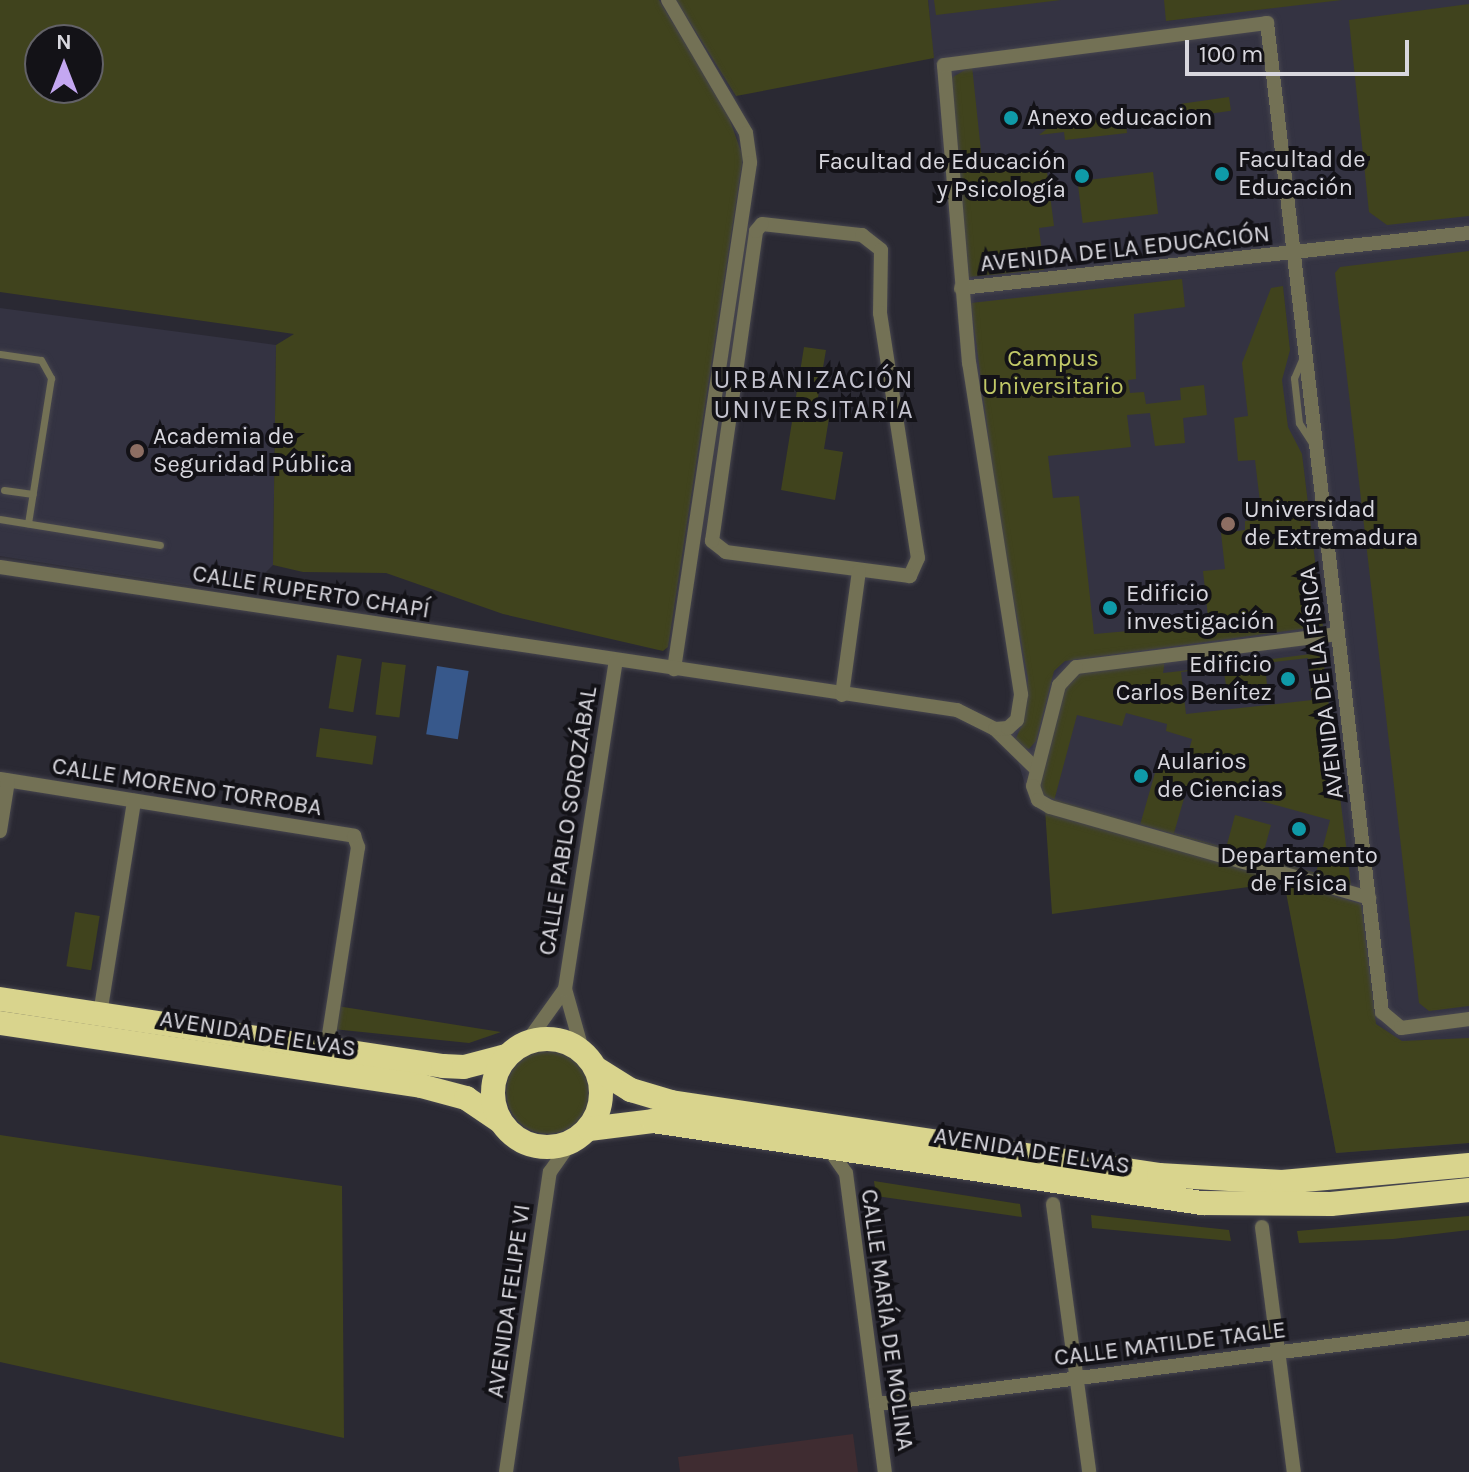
<!DOCTYPE html>
<html>
<head>
<meta charset="utf-8">
<style>
	body { margin:0 }
	#map { position:relative; width:1469px; height:1472px; overflow:hidden; background:#2a2933; font-family:Karla,sans-serif }
	div>[style] { position:absolute }
	.commercial>* { inset:0; background:#3f2c31 }
	.built>* { inset:0; background:#343342 }
	.green>* { inset:0; background:#40431d; transform-origin:0 0 }
	.round { border-radius:50% }
	.water>* { inset:0; background:#37588b; transform-origin:0 0 }
	.roads { filter:drop-shadow(0 0 2px #46454e) drop-shadow(0 0 2px #46454e) }
	.lane>* { height:7px; margin:-3.5px; padding:0 3.5px; transform-origin:3.5px; border-radius:3.5px; background:#737155 }
	.street>* { height:14px; margin:-7px; padding:0 7px; transform-origin:7px; border-radius:7px; background:#737155 }
	.highway>* { height:24px; margin:-12px; padding:0 12px; transform-origin:12px; border-radius:12px; background:#d9d48d }
	.highway>.ring { margin:-12px; padding:0; box-sizing:content-box; background:none; border:24px solid #d9d48d; border-radius:50% }
	.dots>* { width:22px; height:22px; translate:-50% -50%; box-sizing:border-box; border:4px solid #131217; border-radius:50% }
	span { translate:-50% -50%; white-space:nowrap; text-align:center; line-height:1.15; -webkit-text-stroke:8px #131217; paint-order:stroke }
	.poi-label { font-size:24px; color:#d8d7de }
	.left { translate:0 -50%; text-align:left }
	.right { translate:-100% -50%; text-align:right }
	.street-label { font-size:24px; color:#d8d7de }
	.park-label { font-size:24px; color:#c1c867 }
	.neighbourhood-label { font-size:26px; color:#c3c2ce; letter-spacing:2px }
	.north { position:absolute; left:24px; top:24px; width:80px; height:80px; box-sizing:border-box; background:#131217; border:2px solid #626167; border-radius:50%; rotate:0deg; font-size:22px; font-weight:700; line-height:32px; text-align:center; color:#d8d7de }
	.north::after { content:''; display:block; margin:auto; width:28px; height:36px; background:#c4a7f1; clip-path:polygon(50% 0,100% 100%,50% 72%,0 100%) }
	.scale { position:absolute; left:1185px; top:40px; width:224px; height:36px; box-sizing:border-box; border:4px solid #d8d7de; border-top:0; padding-left:10px; font-size:24px; line-height:28px; white-space:nowrap; color:#d8d7de; -webkit-text-stroke:6px #131217; paint-order:stroke }
</style>
</head>
<body>
<div id="map">
	<div class="commercial">
		<div style="clip-path:polygon(853px 1434px,858px 1472px,680px 1472px,678px 1457px)"></div>
	</div>
	<div class="built">
		<div style="clip-path:polygon(928px 0,1469px 0,1469px 1143px,1336px 1153px,1284px 879px,1031px 805px,1007px 724px,1015px 709px,1015px 690px,961px 357px)"></div>
		<div style="clip-path:polygon(0 308px,276px 345px,273px 565px,244px 594px,0 556px)"></div>
	</div>
	<div class="green">
		<div style="clip-path:polygon(evenodd,0 0,659px 0,727px 112px,743px 157px,668px 647px,663px 651px,503px 614px,386px 573px,303px 572px,273px 565px,276px 345px,294px 334px,0 292px,0 0,40px 40px,88px 40px,88px 88px,40px 88px,40px 40px)"></div>
		<div style="clip-path:polygon(676px 0,928px 0,934px 58px,736px 96px)"></div>
		<div style="clip-path:polygon(934px 0,1061px 0,936px 15px)"></div>
		<div style="clip-path:polygon(1164px 0,1342px 0,1166px 21px)"></div>
		<div style="clip-path:polygon(1469px 4px,1469px 216px,1387px 225px,1369px 212px,1349px 20px)"></div>
		<div style="clip-path:polygon(972px 66px,983px 170px,1046px 164px,1054px 226px,1039px 228px,1044px 270px,969px 277px,951px 78px)"></div>
		<div style="left:1229px;top:97px;width:14px;height:48px;rotate:82deg"></div>
		<div style="clip-path:polygon(1125px 116px,1127px 133px,1065px 140px,1064px 132px,1039px 135px,1052px 125px)"></div>
		<div style="left:1153px;top:172px;width:42px;height:76px;rotate:83deg"></div>
		<div style="clip-path:polygon(1469px 251px,1469px 1006px,1429px 1011px,1419px 1003px,1335px 273px,1340px 267px)"></div>
		<div style="clip-path:polygon(1182px 279px,1185px 307px,1134px 314px,1136px 379px,1128px 380px,1130px 393px,1144px 392px,1146px 404px,1181px 400px,1180px 388px,1204px 385px,1207px 415px,1183px 418px,1185px 443px,1155px 446px,1150px 413px,1127px 415px,1131px 447px,1048px 456px,1053px 498px,1079px 496px,1094px 634px,1164px 628px,1164px 622px,1208px 617px,1203px 571px,1225px 569px,1221px 533px,1245px 530px,1245px 521px,1262px 519px,1255px 460px,1238px 461px,1234px 418px,1248px 416px,1242px 363px,1271px 288px,1283px 286px,1290px 350px,1282px 380px,1288px 427px,1302px 454px,1323px 626px,1065px 661px,1054px 671px,1036px 741px,1029px 749px,1020px 747px,1015px 740px,1024px 721px,1028px 679px,999px 518px,971px 303px)"></div>
		<div style="clip-path:polygon(804px 347px,826px 350px,816px 409px,830px 412px,824px 449px,843px 452px,835px 500px,781px 490px)"></div>
		<div style="clip-path:polygon(evenodd,1321px 641px,1351px 886px,1043px 796px,1038px 784px,1064px 683px,1079px 672px,1165px 660px,1163px 673px,1181px 671px,1311px 654px,1309px 643px,1321px 641px,1308px 658px,1312px 700px,1186px 714px,1181px 672px,1223px 667px,1227px 691px,1267px 686px,1265px 663px,1308px 658px,1321px 641px,1126px 713px,1167px 724px,1166px 731px,1192px 739px,1185px 766px,1159px 759px,1140px 825px,1054px 801px,1077px 715px,1122px 726px,1126px 713px,1321px 641px,1189px 781px,1330px 820px,1316px 873px,1262px 858px,1271px 825px,1235px 815px,1226px 848px,1174px 833px,1189px 781px)"></div>
		<div style="left:337px;top:655px;width:25px;height:54px;rotate:9deg"></div>
		<div style="left:382px;top:662px;width:24px;height:53px;rotate:7deg"></div>
		<div style="left:320px;top:728px;width:57px;height:29px;rotate:8deg"></div>
		<div style="clip-path:polygon(1045px 809px,1361px 904px,1376px 1024px,1402px 1041px,1469px 1038px,1469px 1143px,1336px 1153px,1284px 882px,1052px 914px)"></div>
		<div style="left:75px;top:912px;width:25px;height:55px;rotate:9deg"></div>
		<div style="clip-path:polygon(337px 1006px,501px 1032px,469px 1043px,333px 1029px)"></div>
		<div class="round" style="left:506px;top:1050px;width:84px;height:84px"></div>
		<div style="clip-path:polygon(0 1135px,342px 1186px,344px 1438px,0 1362px)"></div>
		<div style="clip-path:polygon(874px 1181px,1020px 1204px,1022px 1217px,876px 1196px)"></div>
		<div style="clip-path:polygon(1091px 1215px,1229px 1230px,1231px 1241px,1092px 1228px)"></div>
		<div style="clip-path:polygon(1469px 1216px,1469px 1230px,1393px 1239px,1299px 1243px,1297px 1231px)"></div>
	</div>
	<div class="water">
		<div style="left:437px;top:666px;width:32px;height:69px;rotate:9deg"></div>
	</div>
	<div class="roads">
		<div class="lane">
			<div style="left:0;top:354px;width:41px;rotate:8.3deg"></div>
			<div style="left:41px;top:360px;width:21px;rotate:61deg"></div>
			<div style="left:51px;top:378px;width:147px;rotate:99deg"></div>
			<div style="left:1303px;top:357px;width:23px;rotate:113deg"></div>
			<div style="left:1294px;top:378px;width:45px;rotate:83.7deg"></div>
			<div style="left:1299px;top:423px;width:24px;rotate:57deg"></div>
			<div style="left:4px;top:490px;width:29px;rotate:8deg"></div>
			<div style="left:0;top:519px;width:162px;rotate:9.2deg"></div>
		</div>
		<div class="street">
			<div style="left:668px;top:0;width:154px;rotate:59.6deg"></div>
			<div style="left:746px;top:133px;width:30px;rotate:82deg"></div>
			<div style="left:750px;top:163px;width:512px;rotate:98.54deg"></div>
			<div style="left:762px;top:224px;width:101px;rotate:6.3deg"></div>
			<div style="left:862px;top:235px;width:24px;rotate:38deg"></div>
			<div style="left:881px;top:250px;width:63px;rotate:90.9deg"></div>
			<div style="left:880px;top:313px;width:248px;rotate:81.2deg"></div>
			<div style="left:918px;top:558px;width:20px;rotate:114deg"></div>
			<div style="left:910px;top:576px;width:186px;rotate:-172.6deg"></div>
			<div style="left:726px;top:552px;width:18px;rotate:-142deg"></div>
			<div style="left:712px;top:541px;width:313px;rotate:-81.9deg"></div>
			<div style="left:756px;top:231px;width:9px;rotate:-49deg"></div>
			<div style="left:961px;top:288px;width:511px;rotate:-6.18deg"></div>
			<div style="left:0;top:567px;width:968px;rotate:8.5deg"></div>
			<div style="left:957px;top:710px;width:42px;rotate:26.6deg"></div>
			<div style="left:995px;top:729px;width:57px;rotate:44.3deg"></div>
			<div style="left:1338px;top:634px;width:264px;rotate:172.8deg"></div>
			<div style="left:1076px;top:667px;width:25px;rotate:133deg"></div>
			<div style="left:1059px;top:685px;width:104px;rotate:104.4deg"></div>
			<div style="left:1033px;top:786px;width:15px;rotate:70deg"></div>
			<div style="left:1038px;top:800px;width:14px;rotate:30deg"></div>
			<div style="left:1050px;top:807px;width:332px;rotate:15.9deg"></div>
			<div style="left:842px;top:695px;width:125px;rotate:-82.2deg"></div>
			<div style="left:995px;top:729px;width:13px;rotate:-4deg"></div>
			<div style="left:1008px;top:728px;width:12px;rotate:-42deg"></div>
			<div style="left:1017px;top:720px;width:26px;rotate:-81deg"></div>
			<div style="left:1021px;top:694px;width:335px;rotate:-98.9deg"></div>
			<div style="left:969px;top:363px;width:299px;rotate:-94.8deg"></div>
			<div style="left:944px;top:65px;width:326px;rotate:-7.4deg"></div>
			<div style="left:1267px;top:23px;width:996px;rotate:83.37deg"></div>
			<div style="left:1382px;top:1012px;width:25px;rotate:40deg"></div>
			<div style="left:1401px;top:1028px;width:69px;rotate:-7.5deg"></div>
			<div style="left:0;top:779px;width:359px;rotate:9.1deg"></div>
			<div style="left:354px;top:836px;width:12px;rotate:70deg"></div>
			<div style="left:358px;top:847px;width:203px;rotate:98.8deg"></div>
			<div style="left:0;top:831px;width:51px;rotate:-80.9deg"></div>
			<div style="left:100px;top:1014px;width:216px;rotate:-80.9deg"></div>
			<div style="left:527px;top:1042px;width:65px;rotate:-54.4deg"></div>
			<div style="left:583px;top:1053px;width:66px;rotate:-105.7deg"></div>
			<div style="left:565px;top:989px;width:332px;rotate:-81.2deg"></div>
			<div style="left:829px;top:1149px;width:29px;rotate:55deg"></div>
			<div style="left:846px;top:1173px;width:302px;rotate:82.6deg"></div>
			<div style="left:1053px;top:1204px;width:270px;rotate:82.3deg"></div>
			<div style="left:1262px;top:1227px;width:247px;rotate:82.6deg"></div>
			<div style="left:876px;top:1404px;width:598px;rotate:-7.3deg"></div>
			<div style="left:506px;top:1472px;width:303px;rotate:-81.7deg"></div>
			<div style="left:550px;top:1172px;width:37px;rotate:-55deg"></div>
		</div>
		<div class="highway">
			<div style="left:0;top:999px;width:448px;rotate:8.6deg"></div>
			<div style="left:443px;top:1066px;width:21px;rotate:3deg"></div>
			<div style="left:464px;top:1067px;width:43px;rotate:-14.7deg"></div>
			<div style="left:0;top:1023px;width:426px;rotate:8.5deg"></div>
			<div style="left:421px;top:1086px;width:47px;rotate:14.9deg"></div>
			<div style="left:466px;top:1098px;width:41px;rotate:34.1deg"></div>
			<div class="ring" style="left:493px;top:1039px;width:84px;height:84px"></div>
			<div style="left:597px;top:1069px;width:40px;rotate:32deg"></div>
			<div style="left:631px;top:1090px;width:42px;rotate:16.7deg"></div>
			<div style="left:671px;top:1102px;width:493px;rotate:8.5deg"></div>
			<div style="left:1159px;top:1175px;width:123px;rotate:3.3deg"></div>
			<div style="left:1282px;top:1182px;width:188px;rotate:-5.2deg"></div>
			<div style="left:589px;top:1129px;width:64px;rotate:-7.1deg"></div>
			<div style="left:653px;top:1121px;width:555px;rotate:8.5deg"></div>
			<div style="left:1202px;top:1203px;width:129px;rotate:0.4deg"></div>
			<div style="left:1331px;top:1204px;width:139px;rotate:-5.8deg"></div>
		</div>
	</div>
	<div class="dots">
		<div style="left:1011px;top:118px;background:#0f9aa8"></div>
		<div style="left:1222px;top:174px;background:#0f9aa8"></div>
		<div style="left:1082px;top:176px;background:#0f9aa8"></div>
		<div style="left:137px;top:451px;background:#8d6e63"></div>
		<div style="left:1228px;top:524px;background:#8d6e63"></div>
		<div style="left:1110px;top:608px;background:#0f9aa8"></div>
		<div style="left:1288px;top:679px;background:#0f9aa8"></div>
		<div style="left:1141px;top:776px;background:#0f9aa8"></div>
		<div style="left:1299px;top:829px;background:#0f9aa8"></div>
	</div>
	<div class="poi-label">
		<span class="left" style="left:1027px;top:118px">Anexo educacion</span>
		<span class="left" style="left:1238px;top:174px">Facultad de<br>Educación</span>
		<span class="right" style="left:1066px;top:176px">Facultad de Educación<br>y Psicología</span>
		<span class="left" style="left:153px;top:451px">Academia de<br>Seguridad Pública</span>
		<span class="left" style="left:1244px;top:524px">Universidad<br>de Extremadura</span>
		<span class="left" style="left:1126px;top:608px">Edificio<br>investigación</span>
		<span class="right" style="left:1272px;top:679px">Edificio<br>Carlos Benítez</span>
		<span class="left" style="left:1157px;top:776px">Aularios<br>de Ciencias</span>
		<span style="left:1299px;top:870px">Departamento<br>de Física</span>
	</div>
	<div class="street-label">
		<span style="left:1125px;top:249px;rotate:-6deg">AVENIDA DE LA EDUCACIÓN</span>
		<span style="left:311px;top:592px;rotate:9deg">CALLE RUPERTO CHAPÍ</span>
		<span style="left:1322px;top:683px;rotate:-97deg">AVENIDA DE LA FÍSICA</span>
		<span style="left:187px;top:787px;rotate:9deg">CALLE MORENO TORROBA</span>
		<span style="left:568px;top:821px;rotate:-81deg">CALLE PABLO SOROZÁBAL</span>
		<span style="left:258px;top:1034px;rotate:9deg">AVENIDA DE ELVAS</span>
		<span style="left:1032px;top:1151px;rotate:9deg">AVENIDA DE ELVAS</span>
		<span style="left:509px;top:1301px;rotate:-82deg">AVENIDA FELIPE VI</span>
		<span style="left:887px;top:1320px;rotate:82deg">CALLE MARÍA DE MOLINA</span>
		<span style="left:1170px;top:1344px;rotate:-7deg">CALLE MATILDE TAGLE</span>
	</div>
	<div class="park-label">
		<span style="left:1053px;top:373px">Campus<br>Universitario</span>
	</div>
	<div class="neighbourhood-label">
		<span style="left:814px;top:395px">URBANIZACIÓN<br>UNIVERSITARIA</span>
	</div>
	<div class="north">N</div>
	<div class="scale">100 m</div>
</div>
</body>
</html>
